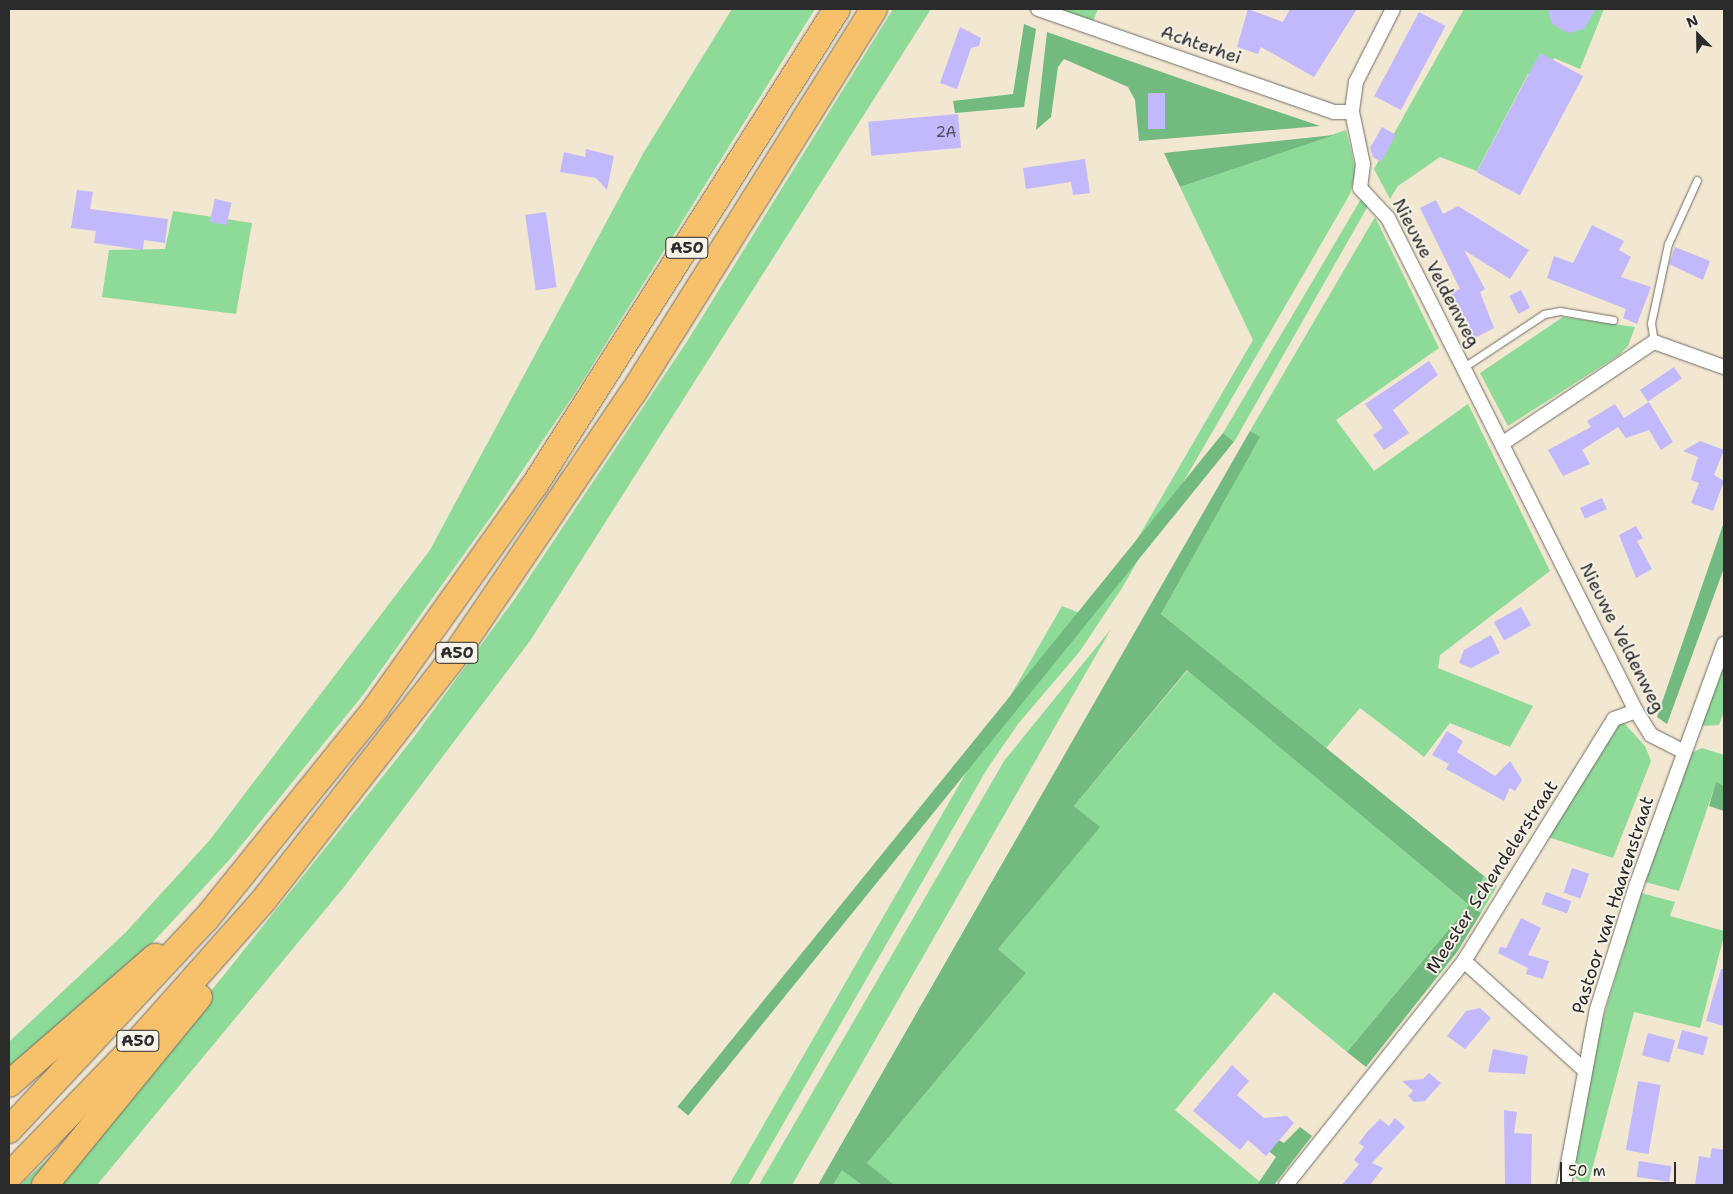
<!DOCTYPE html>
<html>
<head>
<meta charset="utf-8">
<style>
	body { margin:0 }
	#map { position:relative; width:1733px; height:1194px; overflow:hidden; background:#f2e7d0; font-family:"Shantell Sans",sans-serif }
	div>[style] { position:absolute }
	.green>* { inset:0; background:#8eda98 }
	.forest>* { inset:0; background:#72ba80; transform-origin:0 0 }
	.building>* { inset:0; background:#c2b8fc; transform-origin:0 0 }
	.roads { filter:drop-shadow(0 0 1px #716d65) drop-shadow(0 0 1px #716d65) }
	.lane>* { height:7px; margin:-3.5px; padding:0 3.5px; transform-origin:3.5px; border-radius:3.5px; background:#fff }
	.street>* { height:14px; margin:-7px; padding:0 7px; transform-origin:7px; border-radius:7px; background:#fff }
	.highway>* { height:26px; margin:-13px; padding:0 13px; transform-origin:13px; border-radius:13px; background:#f7c06b }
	span { translate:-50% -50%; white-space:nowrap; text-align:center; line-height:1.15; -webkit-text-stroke:4px #f7f3e8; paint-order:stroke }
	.number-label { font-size:15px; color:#514e5f }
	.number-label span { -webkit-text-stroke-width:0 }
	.shield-label span { padding:1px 4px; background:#f7f3e8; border:1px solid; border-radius:4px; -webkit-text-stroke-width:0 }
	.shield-label { font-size:16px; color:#2b2b2b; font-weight:700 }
	.street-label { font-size:18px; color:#2b2b2b }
	.frame { position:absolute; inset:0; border:10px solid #2b2b2b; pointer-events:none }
	.north { position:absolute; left:1673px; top:10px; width:50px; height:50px; -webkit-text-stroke:4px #f7f3e8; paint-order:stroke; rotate:337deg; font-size:14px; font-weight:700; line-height:20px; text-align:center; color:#2b2b2b }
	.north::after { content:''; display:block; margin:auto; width:18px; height:22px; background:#2b2b2b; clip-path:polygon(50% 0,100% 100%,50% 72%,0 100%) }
	.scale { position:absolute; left:1560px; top:1162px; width:116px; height:22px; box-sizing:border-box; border:2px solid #2b2b2b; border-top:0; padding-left:6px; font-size:15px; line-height:18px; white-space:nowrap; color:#2b2b2b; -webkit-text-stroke:4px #f7f3e8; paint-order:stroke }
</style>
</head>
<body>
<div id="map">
	<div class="green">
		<div style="clip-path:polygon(732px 9px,815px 9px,575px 393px,495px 511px,363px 695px,231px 858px,129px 968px,9px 1076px,9px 1042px,126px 932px,209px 841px,430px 550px,644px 152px)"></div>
		<div style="clip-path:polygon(893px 9px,931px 9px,530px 641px,344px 887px,97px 1185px,56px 1185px,411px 741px,516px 597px,686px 343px)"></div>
		<div style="clip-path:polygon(1047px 9px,1098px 9px,1092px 24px)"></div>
		<div style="clip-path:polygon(1464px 9px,1604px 9px,1580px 69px,1554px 58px,1545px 78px,1528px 74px,1477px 171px,1440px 157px,1398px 186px,1390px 199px,1374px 169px)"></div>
		<div style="clip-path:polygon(1346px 130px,1356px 171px,1350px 194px,1122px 588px,1080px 651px,1018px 724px,987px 769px,748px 1185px,729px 1185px,1062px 606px,1090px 617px,1096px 610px,1253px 340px,1180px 187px)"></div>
		<div style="clip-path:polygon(1361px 199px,1369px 204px,1234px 442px,1223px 433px)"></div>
		<div style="clip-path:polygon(173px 211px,252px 223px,236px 314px,102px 297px,109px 250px,165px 249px)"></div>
		<div style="clip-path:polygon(1375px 217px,1439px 348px,1336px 420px,1374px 471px,1468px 404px,1550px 571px,1440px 655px,1438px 668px,1533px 706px,1510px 747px,1450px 723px,1424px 757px,1360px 708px,1326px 748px,1161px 614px,1259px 437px,1250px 431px)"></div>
		<div style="clip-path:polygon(1563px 317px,1635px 327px,1628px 346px,1619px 355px,1508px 426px,1480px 373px)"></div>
		<div style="clip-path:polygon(1111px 629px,792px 1185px,759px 1185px,1004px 761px)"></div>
		<div style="clip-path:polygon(1724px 666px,1724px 711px,1719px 725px,1701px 726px)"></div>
		<div style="clip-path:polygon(1188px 670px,1469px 905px,1484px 876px,1497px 886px,1481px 913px,1469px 905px,1347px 1052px,1274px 992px,1175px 1110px,1260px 1182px,1257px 1185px,893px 1185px,867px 1163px,1026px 973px,998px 949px,1099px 827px,1074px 806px)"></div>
		<div style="clip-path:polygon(1623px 722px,1645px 746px,1651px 761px,1613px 858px,1548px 837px,1612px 728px)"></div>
		<div style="clip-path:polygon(1702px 748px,1724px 755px,1724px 786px,1716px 783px,1679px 891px,1645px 882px,1691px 753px)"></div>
		<div style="clip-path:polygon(1641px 893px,1675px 902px,1670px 916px,1724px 931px,1724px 936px,1700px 1028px,1634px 1012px,1588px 1185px,1576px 1179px,1573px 1168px,1593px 1052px)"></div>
		<div style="clip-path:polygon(92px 1113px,33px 1185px,20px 1185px,55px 1152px)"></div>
		<div style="clip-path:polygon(842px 1169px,862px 1185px,833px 1185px)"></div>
	</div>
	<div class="forest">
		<div style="clip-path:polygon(1024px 24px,1036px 29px,1024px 107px,955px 113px,953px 101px,1013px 94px)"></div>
		<div style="clip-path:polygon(1047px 32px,1196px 84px,1320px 126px,1139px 141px,1135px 100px,1128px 87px,1064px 59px,1058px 67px,1051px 117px,1036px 130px)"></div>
		<div style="clip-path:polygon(1334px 135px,1180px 187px,1164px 153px)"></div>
		<div style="clip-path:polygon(1250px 431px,1260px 437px,1161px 614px,1484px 876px,1469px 905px,1481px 913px,1457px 952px,1366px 1067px,1347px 1052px,1469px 905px,1187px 670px,1074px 806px,1100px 827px,998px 949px,1026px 973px,867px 1163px,894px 1185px,862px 1185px,842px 1170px,833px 1185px,818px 1185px)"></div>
		<div style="left:1223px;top:433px;width:14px;height:867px;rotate:39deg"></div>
		<div style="clip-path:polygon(1724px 522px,1724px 568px,1667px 724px,1657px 717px)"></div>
		<div style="clip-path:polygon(1716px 782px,1724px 786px,1724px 811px,1709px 806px)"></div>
		<div style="clip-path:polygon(1300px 1127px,1312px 1136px,1274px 1185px,1257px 1185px,1276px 1157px,1265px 1148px,1273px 1137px,1284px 1143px)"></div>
	</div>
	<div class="building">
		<div style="clip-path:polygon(1248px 9px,1283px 22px,1290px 9px,1357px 9px,1314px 77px,1261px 47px,1258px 54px,1237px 47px)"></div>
		<div style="clip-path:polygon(1548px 9px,1596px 9px,1584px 29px,1568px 33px,1552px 24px)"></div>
		<div style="left:1419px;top:12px;width:30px;height:95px;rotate:28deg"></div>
		<div style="clip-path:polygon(960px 27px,981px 38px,979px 46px,971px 48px,957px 89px,940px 83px)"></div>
		<div style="left:1540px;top:53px;width:49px;height:135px;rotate:28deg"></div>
		<div style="left:1148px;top:93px;width:17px;height:36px"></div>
		<div style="left:958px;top:114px;width:34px;height:90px;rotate:85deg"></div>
		<div style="clip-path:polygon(1382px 127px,1396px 135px,1381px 162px,1373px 157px,1370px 148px)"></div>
		<div style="clip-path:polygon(586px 149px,614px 156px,607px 190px,596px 178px,560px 172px,564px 152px,585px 157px)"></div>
		<div style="clip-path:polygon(1085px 159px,1090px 193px,1073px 195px,1071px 182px,1026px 189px,1023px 168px)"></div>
		<div style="clip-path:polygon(77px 190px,93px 192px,90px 209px,168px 219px,165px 243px,144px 240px,143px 250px,94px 243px,96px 231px,71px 228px)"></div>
		<div style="left:215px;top:199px;width:17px;height:23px;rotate:13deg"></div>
		<div style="clip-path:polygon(1436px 200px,1443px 214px,1458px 206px,1529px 250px,1510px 279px,1464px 250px,1485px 289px,1480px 292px,1494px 328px,1469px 341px,1447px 295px,1460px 289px,1420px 208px)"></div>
		<div style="left:546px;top:212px;width:76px;height:21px;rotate:82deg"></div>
		<div style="clip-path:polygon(1592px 225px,1624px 241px,1619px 250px,1631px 257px,1621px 277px,1651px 287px,1637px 324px,1623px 318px,1626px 309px,1547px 278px,1554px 256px,1573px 263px)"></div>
		<div style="clip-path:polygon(1675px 247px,1710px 261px,1703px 280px,1669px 264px)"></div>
		<div style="left:1521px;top:290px;width:20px;height:13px;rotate:63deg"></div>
		<div style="clip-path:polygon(1429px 361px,1438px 375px,1393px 410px,1409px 433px,1384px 450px,1373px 435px,1383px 428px,1365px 404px)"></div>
		<div style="left:1674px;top:367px;width:14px;height:41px;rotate:56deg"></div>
		<div style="clip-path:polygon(1649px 402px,1673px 442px,1661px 450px,1649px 430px,1626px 438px,1618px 427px,1582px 450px,1590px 464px,1563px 476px,1548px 450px,1591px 427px,1587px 421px,1615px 404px,1624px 418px)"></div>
		<div style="clip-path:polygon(1700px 441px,1724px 450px,1714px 475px,1724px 481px,1713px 511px,1691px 503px,1699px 483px,1691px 480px,1698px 457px,1683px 451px)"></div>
		<div style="left:1602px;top:498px;width:12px;height:24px;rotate:66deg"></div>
		<div style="clip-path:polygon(1636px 526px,1643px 538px,1637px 541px,1652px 569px,1636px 578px,1619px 535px)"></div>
		<div style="left:1521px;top:607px;width:21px;height:31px;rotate:61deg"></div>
		<div style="clip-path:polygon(1491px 635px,1500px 653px,1471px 668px,1459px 663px,1464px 650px)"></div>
		<div style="clip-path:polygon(1447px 731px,1463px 741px,1457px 752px,1495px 776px,1510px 761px,1522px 780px,1515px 791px,1510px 788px,1504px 801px,1446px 769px,1449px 764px,1432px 755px)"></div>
		<div style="left:1572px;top:868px;width:18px;height:26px;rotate:19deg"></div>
		<div style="left:1546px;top:892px;width:27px;height:13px;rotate:20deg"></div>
		<div style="clip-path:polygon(1521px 918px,1541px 928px,1528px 955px,1549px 961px,1543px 979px,1526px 974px,1528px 968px,1498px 953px,1500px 947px,1506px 948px)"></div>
		<div style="clip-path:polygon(1721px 969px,1724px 969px,1724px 1026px,1706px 1021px)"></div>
		<div style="clip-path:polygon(1480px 1008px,1491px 1018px,1465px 1049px,1447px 1036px,1466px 1011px)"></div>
		<div style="left:1682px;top:1030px;width:27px;height:19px;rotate:15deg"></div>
		<div style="left:1648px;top:1033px;width:28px;height:23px;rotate:15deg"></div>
		<div style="clip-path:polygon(1493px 1049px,1528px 1056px,1525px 1074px,1488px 1072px)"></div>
		<div style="clip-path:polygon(1232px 1065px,1249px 1081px,1237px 1095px,1264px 1118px,1287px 1116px,1294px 1123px,1266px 1156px,1248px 1140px,1240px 1150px,1193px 1111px)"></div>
		<div style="clip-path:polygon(1429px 1073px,1441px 1083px,1425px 1101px,1414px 1102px,1408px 1096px,1413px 1091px,1402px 1081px,1423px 1079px)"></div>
		<div style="left:1638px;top:1081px;width:23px;height:70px;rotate:10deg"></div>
		<div style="clip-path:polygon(1504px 1110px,1517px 1112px,1514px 1133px,1532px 1134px,1531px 1185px,1505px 1185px)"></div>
		<div style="clip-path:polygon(1395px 1118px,1405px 1127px,1372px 1163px,1383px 1168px,1370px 1185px,1342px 1185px,1359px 1164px,1354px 1160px,1364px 1147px,1359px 1143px,1367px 1132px,1380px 1119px,1389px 1126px)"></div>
		<div style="clip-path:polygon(1712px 1148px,1724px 1150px,1724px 1185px,1695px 1185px,1699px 1156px,1710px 1158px)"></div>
		<div style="left:1639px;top:1161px;width:33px;height:16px;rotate:9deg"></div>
	</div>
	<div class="roads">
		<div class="lane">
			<div style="left:1654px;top:342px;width:19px;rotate:-99deg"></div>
			<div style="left:1651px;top:323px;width:81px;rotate:-77.9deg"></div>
			<div style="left:1668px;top:244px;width:70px;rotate:-65.6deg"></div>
			<div style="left:1464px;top:367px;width:96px;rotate:-33.5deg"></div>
			<div style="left:1544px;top:314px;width:16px;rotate:-11deg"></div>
			<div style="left:1560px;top:311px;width:54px;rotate:9.6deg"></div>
		</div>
		<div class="street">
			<div style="left:1038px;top:9px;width:313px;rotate:19.2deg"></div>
			<div style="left:1334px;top:112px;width:18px"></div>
			<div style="left:1393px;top:9px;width:82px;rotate:116.9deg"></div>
			<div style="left:1356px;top:82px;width:30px;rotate:98deg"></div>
			<div style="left:1352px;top:112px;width:53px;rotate:78.1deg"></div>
			<div style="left:1363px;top:164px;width:24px;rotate:97deg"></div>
			<div style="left:1360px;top:188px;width:41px;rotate:47deg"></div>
			<div style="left:1388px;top:218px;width:552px;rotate:63.3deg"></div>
			<div style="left:1636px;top:711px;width:28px;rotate:58deg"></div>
			<div style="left:1651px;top:735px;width:37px;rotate:27deg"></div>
			<div style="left:1503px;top:443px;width:182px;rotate:-33.8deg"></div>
			<div style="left:1654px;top:342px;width:74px;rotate:19.7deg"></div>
			<div style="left:1464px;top:961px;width:161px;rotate:42.2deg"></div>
			<div style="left:1286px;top:1185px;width:286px;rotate:-51.5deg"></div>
			<div style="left:1464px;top:961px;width:285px;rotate:-58.2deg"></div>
			<div style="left:1614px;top:719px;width:23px;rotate:-20deg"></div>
			<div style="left:1564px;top:1185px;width:179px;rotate:-79.4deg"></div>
			<div style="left:1597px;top:1009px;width:129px;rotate:-72.4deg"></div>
			<div style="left:1636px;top:886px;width:258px;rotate:-70deg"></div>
		</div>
		<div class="highway">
			<div style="left:9px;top:1084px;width:194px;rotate:-41deg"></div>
			<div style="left:9px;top:1130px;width:289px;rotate:-47deg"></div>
			<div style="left:206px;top:919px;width:271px;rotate:-51.1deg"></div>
			<div style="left:376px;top:708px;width:272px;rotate:-54.6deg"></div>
			<div style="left:534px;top:486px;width:565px;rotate:-57.58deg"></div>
			<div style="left:9px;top:1176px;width:173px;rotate:-45.9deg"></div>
			<div style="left:129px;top:1052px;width:202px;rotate:-48.4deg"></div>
			<div style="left:263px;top:901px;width:317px;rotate:-52deg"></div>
			<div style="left:458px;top:651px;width:312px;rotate:-55.9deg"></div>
			<div style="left:633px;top:393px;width:453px;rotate:-57.9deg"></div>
			<div style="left:45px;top:1185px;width:243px;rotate:-50.7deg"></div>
		</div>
	</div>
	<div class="number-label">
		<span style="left:946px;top:133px">2A</span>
	</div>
	<div class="shield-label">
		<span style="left:687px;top:248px">A50</span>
		<span style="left:457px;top:653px">A50</span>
		<span style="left:138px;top:1041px">A50</span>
	</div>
	<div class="street-label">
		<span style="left:1201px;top:45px;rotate:19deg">Achterhei</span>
		<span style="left:1436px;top:273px;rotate:62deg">Nieuwe Veldenweg</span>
		<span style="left:1622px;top:638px;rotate:63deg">Nieuwe Veldenweg</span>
		<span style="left:1492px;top:877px;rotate:-57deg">Meester Schendelerstraat</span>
		<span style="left:1613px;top:905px;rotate:-72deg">Pastoor van Haarenstraat</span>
	</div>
	<div class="frame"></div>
	<div class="north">N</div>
	<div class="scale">50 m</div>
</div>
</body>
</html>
